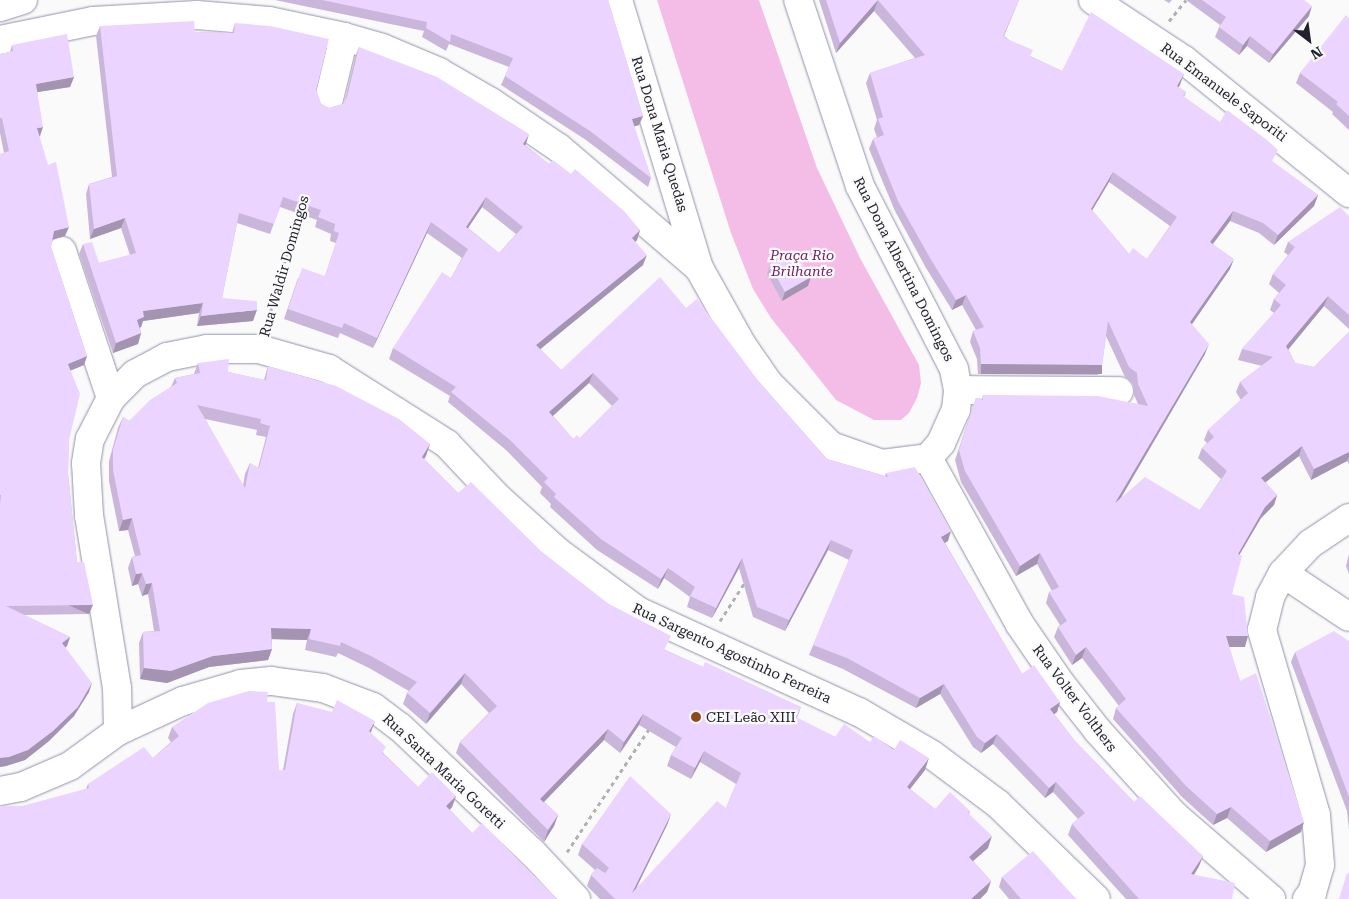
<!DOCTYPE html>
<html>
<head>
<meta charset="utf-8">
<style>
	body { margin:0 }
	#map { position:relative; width:1349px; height:899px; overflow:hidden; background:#fafafa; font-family:"Roboto Serif",serif }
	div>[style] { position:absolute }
	.green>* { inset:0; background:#f4bde7 }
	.path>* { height:3px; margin-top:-1.5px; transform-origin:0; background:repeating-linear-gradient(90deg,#b1b1b4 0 4px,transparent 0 8px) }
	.roads { filter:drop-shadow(0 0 1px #9091ab) drop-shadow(0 0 1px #9091ab) }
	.minor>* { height:28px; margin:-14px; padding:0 14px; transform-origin:14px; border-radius:14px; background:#fff }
	.wall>* { inset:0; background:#cab6db }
	.shaded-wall>* { inset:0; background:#a494b2; transform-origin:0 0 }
	.building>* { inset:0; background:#ebd4ff; transform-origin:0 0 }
	.dots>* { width:14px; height:14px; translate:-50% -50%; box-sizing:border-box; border:2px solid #fafafa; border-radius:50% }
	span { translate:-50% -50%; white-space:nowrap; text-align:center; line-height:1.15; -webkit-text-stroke:4.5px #fafafa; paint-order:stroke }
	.street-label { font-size:14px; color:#21222c }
	.park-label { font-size:14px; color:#6b1e5f; font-style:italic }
	.poi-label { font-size:14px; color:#21222c }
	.left { translate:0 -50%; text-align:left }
	.north { position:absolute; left:1284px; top:15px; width:50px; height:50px; -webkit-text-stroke:4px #fafafa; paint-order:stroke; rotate:150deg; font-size:14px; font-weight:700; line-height:20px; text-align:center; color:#21222c }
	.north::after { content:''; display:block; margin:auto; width:18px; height:22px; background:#21222c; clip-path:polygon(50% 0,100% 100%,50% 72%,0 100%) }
</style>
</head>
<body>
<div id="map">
	<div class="green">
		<div style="clip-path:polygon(657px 0,759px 0,817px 168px,860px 258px,919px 365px,921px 383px,917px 398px,909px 413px,901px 420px,874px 420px,836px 400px,771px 318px,753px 289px,731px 233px)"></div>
	</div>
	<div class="path">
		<div style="left:1169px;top:21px;width:27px;rotate:-51deg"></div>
		<div style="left:266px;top:327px;width:122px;rotate:-73.8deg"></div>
		<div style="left:720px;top:621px;width:46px;rotate:-57.3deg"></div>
		<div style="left:567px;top:852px;width:148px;rotate:-56.3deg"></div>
	</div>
	<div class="roads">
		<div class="minor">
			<div style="left:618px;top:0;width:280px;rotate:73.2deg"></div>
			<div style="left:1093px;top:0;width:109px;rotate:33.4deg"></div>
			<div style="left:1184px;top:60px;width:212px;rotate:38.9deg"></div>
			<div style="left:0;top:7px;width:24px;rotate:-17deg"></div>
			<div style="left:0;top:40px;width:95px;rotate:-11.5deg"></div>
			<div style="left:93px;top:21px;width:104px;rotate:-3.3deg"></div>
			<div style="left:197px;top:15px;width:72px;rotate:4.8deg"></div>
			<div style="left:269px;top:21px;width:77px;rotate:12deg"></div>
			<div style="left:344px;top:37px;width:40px;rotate:16deg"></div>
			<div style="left:382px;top:48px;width:62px;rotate:22.8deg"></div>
			<div style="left:439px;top:72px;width:60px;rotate:30deg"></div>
			<div style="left:491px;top:102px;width:82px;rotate:34.1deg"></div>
			<div style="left:559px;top:148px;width:184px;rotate:40.6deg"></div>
			<div style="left:699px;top:268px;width:88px;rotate:60.8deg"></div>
			<div style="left:742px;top:345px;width:47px;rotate:55.3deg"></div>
			<div style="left:769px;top:384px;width:88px;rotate:45deg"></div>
			<div style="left:831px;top:446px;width:54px;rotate:19.4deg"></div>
			<div style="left:882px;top:464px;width:46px;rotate:-7.4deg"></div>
			<div style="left:928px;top:458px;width:20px;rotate:-49deg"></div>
			<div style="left:941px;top:443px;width:36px;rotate:-66deg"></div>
			<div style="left:956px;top:410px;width:20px;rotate:-84deg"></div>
			<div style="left:958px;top:390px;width:21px;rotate:-101deg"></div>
			<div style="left:954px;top:369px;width:206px;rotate:-117.2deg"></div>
			<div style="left:860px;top:186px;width:196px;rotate:-108.4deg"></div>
			<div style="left:328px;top:103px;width:68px;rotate:-76.4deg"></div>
			<div style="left:62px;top:251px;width:155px;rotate:71.6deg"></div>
			<div style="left:958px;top:390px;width:161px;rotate:0.4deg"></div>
			<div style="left:928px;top:458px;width:188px;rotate:61.1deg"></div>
			<div style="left:1019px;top:623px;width:74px;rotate:55.5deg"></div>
			<div style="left:1061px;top:684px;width:60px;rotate:51.8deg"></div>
			<div style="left:1098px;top:731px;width:112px;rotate:47.9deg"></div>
			<div style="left:1173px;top:814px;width:130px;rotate:40.9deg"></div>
			<div style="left:1283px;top:573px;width:79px;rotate:33.7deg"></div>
			<div style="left:118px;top:731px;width:43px;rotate:-91.3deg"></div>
			<div style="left:117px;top:688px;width:174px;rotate:-99.2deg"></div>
			<div style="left:89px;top:516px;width:53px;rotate:-93.2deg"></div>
			<div style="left:86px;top:463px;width:24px;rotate:-81deg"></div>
			<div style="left:90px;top:439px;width:46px;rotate:-62.9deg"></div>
			<div style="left:111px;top:398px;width:34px;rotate:-45deg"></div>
			<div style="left:135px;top:374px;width:36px;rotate:-28deg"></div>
			<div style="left:167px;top:357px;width:41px;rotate:-11.3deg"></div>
			<div style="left:207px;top:349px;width:52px"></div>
			<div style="left:259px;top:349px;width:73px;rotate:15.9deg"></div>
			<div style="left:329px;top:369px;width:140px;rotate:32.4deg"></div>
			<div style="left:447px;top:444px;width:74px;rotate:46.6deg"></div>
			<div style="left:498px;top:498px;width:81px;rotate:42deg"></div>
			<div style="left:558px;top:552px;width:99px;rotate:36.4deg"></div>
			<div style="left:638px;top:611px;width:243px;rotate:24.6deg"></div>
			<div style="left:859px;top:712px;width:83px;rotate:30.3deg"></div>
			<div style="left:931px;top:754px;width:84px;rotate:36.7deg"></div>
			<div style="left:998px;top:804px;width:136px;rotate:44.1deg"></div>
			<div style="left:0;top:791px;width:21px;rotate:-11deg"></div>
			<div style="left:21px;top:787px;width:53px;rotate:-23.2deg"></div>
			<div style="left:70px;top:766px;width:59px;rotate:-36.1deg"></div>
			<div style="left:118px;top:731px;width:72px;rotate:-24.8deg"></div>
			<div style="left:183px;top:701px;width:60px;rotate:-16.3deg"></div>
			<div style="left:241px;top:684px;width:30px;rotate:-6deg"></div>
			<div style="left:271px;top:681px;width:52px;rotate:7.7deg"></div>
			<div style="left:323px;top:688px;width:53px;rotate:20.8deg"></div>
			<div style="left:373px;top:707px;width:34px;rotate:37deg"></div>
			<div style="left:400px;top:727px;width:183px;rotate:43.5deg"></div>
			<div style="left:533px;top:853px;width:63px;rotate:46.9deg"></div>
			<div style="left:1307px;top:899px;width:8px;rotate:-50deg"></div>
			<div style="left:1312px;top:893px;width:29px;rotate:-74deg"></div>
			<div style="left:1320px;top:865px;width:50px;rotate:-94.6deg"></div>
			<div style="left:1316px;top:815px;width:193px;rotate:-106.3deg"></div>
			<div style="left:1262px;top:630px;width:34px;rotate:-76deg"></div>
			<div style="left:1270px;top:597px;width:27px;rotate:-62deg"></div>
			<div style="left:1283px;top:573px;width:40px;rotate:-47deg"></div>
			<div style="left:1310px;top:544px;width:47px;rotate:-33.7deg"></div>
		</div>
	</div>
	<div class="wall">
		<div style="clip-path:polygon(275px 0,608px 0,643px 116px,639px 125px,634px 126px,651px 178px,648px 187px,586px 140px,501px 85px,509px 67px,449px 44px,446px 51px,422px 37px,424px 31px)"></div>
		<div style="clip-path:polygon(evenodd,819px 0,1019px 0,1004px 36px,1030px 56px,1062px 71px,1184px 74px,1178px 87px,1186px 92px,1184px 97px,1318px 195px,1314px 206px,1274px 245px,1259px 233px,1230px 221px,1213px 244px,1230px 269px,1191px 325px,1205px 354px,1120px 499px,1200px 510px,1221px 479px,1198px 458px,1202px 448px,1207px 443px,1204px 440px,1208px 430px,1241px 400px,1236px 392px,1240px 382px,1262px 366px,1238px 360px,1242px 349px,1274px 313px,1270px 310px,1274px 299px,1279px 293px,1269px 284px,1273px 274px,1288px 255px,1284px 252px,1288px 242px,1349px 216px,1349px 329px,1324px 306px,1288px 349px,1295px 363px,1314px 367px,1349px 332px,1349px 464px,1347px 461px,1311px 480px,1299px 456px,1265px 482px,1277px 495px,1274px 505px,1261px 518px,1239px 555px,1232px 594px,1245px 647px,1229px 647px,1240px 681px,1301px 832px,1266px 852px,1227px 818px,1213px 825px,1182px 797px,1113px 719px,1116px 708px,1119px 706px,1082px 658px,1072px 665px,1054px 637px,1058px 627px,1060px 625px,1046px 603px,1049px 592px,1052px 591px,1037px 564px,1016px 576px,961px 482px,955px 460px,976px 398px,982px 399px,983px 395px,1138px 404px,1134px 395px,1133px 384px,1125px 377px,1106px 336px,1102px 365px,1098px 375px,978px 374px,977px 359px,970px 342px,973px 331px,976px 330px,962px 305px,952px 310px,926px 268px,895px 211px,869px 149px,873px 139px,877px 137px,874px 129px,877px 120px,866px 83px,870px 73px,915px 58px,874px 11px,836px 53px,819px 0,1109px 182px,1170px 226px,1147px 259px,1129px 254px,1092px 210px,1109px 182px)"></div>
		<div style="clip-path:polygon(1164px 0,1172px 0,1169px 3px)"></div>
		<div style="clip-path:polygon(1186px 0,1304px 0,1309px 16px,1269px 63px,1247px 46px,1239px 55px,1215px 37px,1220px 25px)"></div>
		<div style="clip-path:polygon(1349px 18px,1349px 130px,1332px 114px,1333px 112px,1296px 83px,1300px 73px)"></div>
		<div style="clip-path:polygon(evenodd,235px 23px,316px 90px,321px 104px,329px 108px,343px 104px,345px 100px,355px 57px,359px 47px,526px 144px,525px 145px,549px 164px,640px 230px,637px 240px,635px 242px,643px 265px,540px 349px,561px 370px,686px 308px,760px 383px,827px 459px,885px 476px,886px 473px,948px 541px,945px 543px,1022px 674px,1060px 702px,1057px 712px,1054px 714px,1075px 741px,1134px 802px,1203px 856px,1199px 866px,1194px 875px,1232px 899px,1126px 899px,1068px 835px,1072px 824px,1078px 819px,1053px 792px,1045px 798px,993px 744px,981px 753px,973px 747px,940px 694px,916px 708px,843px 669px,809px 655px,849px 560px,828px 550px,785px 631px,753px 617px,739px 568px,712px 618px,687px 607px,690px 597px,664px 578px,658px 589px,597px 550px,550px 507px,551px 504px,540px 493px,542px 487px,506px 450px,448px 402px,450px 396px,389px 359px,393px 348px,451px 278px,462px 258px,427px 233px,373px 348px,340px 333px,338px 338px,284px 319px,298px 278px,325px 276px,336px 243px,330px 241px,331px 234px,315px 227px,317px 220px,280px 207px,270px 234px,237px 223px,222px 298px,253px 321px,197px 326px,199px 313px,143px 321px,141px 327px,140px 328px,141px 333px,138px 344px,113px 353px,79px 254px,83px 244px,99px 263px,130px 255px,121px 228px,90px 239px,86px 194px,89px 184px,112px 177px,96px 36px,100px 26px,195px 32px,232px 33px,235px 23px,482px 207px,516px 234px,499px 253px,468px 228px,482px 207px,235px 23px,589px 383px,612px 406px,580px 438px,573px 439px,553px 416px,589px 383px)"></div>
		<div style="clip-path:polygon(12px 45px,74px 77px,70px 87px,37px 92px,39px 136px,65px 236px,52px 240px,51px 247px,87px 356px,84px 365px,70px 371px,68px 473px,77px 562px,89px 614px,24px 615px,70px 637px,67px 646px,65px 648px,89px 692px,74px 716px,49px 741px,25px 760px,6px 766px,0 767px,0 154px,4px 153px,0 133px,0 54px,10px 52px)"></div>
		<div style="clip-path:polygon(770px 265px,808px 286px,782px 301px,767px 274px)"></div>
		<div style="clip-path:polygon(evenodd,198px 363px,228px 372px,264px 380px,268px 366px,430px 444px,424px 459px,458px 493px,543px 553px,665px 650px,703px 667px,801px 707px,797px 718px,835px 737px,870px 742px,894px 750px,925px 770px,910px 789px,935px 809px,970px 811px,969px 814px,988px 848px,973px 861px,991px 881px,987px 892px,980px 899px,600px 899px,587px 886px,591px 875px,595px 870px,578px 855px,582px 844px,671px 814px,667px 825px,635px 889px,726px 808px,736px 784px,700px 762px,691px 779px,667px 766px,671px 755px,676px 747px,639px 725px,620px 753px,604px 740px,544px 802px,558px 815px,554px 826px,544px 842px,456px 753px,460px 742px,489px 713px,461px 684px,426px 724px,403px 704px,407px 693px,409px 691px,369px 668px,338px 653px,336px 657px,305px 650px,307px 640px,272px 639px,272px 649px,268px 660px,209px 667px,167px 683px,140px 679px,139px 643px,143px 632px,154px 631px,148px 594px,142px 596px,138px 584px,132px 586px,128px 568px,132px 557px,135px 556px,128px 530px,119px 531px,109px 481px,109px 461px,118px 428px,123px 417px,129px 421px,171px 387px,175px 378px,194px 374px,198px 363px,205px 419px,257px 430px,256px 435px,266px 437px,258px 468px,250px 463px,245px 474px,243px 486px,205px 419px)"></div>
		<div style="clip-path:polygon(1349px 554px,1349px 574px,1346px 566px)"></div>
		<div style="clip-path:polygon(1349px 641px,1349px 830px,1347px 811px,1291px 662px,1295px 652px)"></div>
		<div style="clip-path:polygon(267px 702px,279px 770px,283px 770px,293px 714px,297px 703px,370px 732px,384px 754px,418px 787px,456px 796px,452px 807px,450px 810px,472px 833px,557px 899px,86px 789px,88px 784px,153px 758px,171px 742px,168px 738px,172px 727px)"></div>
		<div style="clip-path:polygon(1002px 877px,1076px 899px,1009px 899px,999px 887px)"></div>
	</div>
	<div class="shaded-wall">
		<div style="clip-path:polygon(878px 0,874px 11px,836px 53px,840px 43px)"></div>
		<div style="clip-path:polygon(1312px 6px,1309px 16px,1269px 63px,1273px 54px)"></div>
		<div style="clip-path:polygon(1250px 36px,1247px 46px,1239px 55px,1243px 45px)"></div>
		<div style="clip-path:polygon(1184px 74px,1180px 85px,1173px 96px,1177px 86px)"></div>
		<div style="clip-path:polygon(74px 77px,70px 87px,32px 93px,36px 84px)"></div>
		<div style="clip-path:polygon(643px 116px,639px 125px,629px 128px,632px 119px)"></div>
		<div style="clip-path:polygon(43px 127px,40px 136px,34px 137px,37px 128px)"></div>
		<div style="clip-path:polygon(529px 134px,526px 144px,519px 154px,523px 144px)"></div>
		<div style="clip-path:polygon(1113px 172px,1109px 182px,1087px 219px,1091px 209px)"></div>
		<div style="clip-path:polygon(1318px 195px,1314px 206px,1274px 245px,1278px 235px)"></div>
		<div style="clip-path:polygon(486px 197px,482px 207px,462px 237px,466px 227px)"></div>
		<div style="clip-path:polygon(1233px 211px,1230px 221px,1206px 253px,1210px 242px)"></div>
		<div style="clip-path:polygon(125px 218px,121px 228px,90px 239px,94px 229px)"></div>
		<div style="clip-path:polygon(431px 222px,427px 233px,373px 348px,377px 338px)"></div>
		<div style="clip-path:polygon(69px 227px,65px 236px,51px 240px,54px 231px)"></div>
		<div style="clip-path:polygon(640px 230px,637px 240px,629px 248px,632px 238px)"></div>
		<div style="clip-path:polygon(647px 255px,643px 265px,532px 356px,536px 345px)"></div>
		<div style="clip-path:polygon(1234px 259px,1230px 269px,1186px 333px,1190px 322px)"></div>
		<div style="clip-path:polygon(811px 277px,808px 286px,782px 301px,785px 292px)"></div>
		<div style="clip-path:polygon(966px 295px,962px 305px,952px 310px,956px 300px)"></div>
		<div style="clip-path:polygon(1328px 296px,1324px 306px,1283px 356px,1286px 346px)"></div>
		<div style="clip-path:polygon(203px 303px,199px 313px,143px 321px,141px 327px,133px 330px,137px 320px,143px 311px)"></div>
		<div style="clip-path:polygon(257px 310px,253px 321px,197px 326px,201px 316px)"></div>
		<div style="clip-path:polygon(141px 333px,138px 344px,113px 353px,116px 343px)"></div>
		<div style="clip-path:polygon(1209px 344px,1205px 354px,1112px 513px,1115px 503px)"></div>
		<div style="clip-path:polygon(87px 356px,84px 365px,64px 373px,68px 364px)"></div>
		<div style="left:981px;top:364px;width:121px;height:10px"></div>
		<div style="clip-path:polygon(593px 373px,589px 383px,546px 422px,549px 412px)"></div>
		<div style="clip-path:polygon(430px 444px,426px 456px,418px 468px,422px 457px)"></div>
		<div style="clip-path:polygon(1302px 446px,1299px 456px,1257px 489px,1261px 478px)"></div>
		<div style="clip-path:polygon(1349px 452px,1349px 457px,1347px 461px,1311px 480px,1314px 469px)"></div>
		<div style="clip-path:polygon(1277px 495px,1274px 505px,1261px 518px,1234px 564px,1238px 554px,1265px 507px)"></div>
		<div style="clip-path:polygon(132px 518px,128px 530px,119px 531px,123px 520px)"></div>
		<div style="clip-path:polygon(951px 531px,948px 541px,937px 547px,941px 537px)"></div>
		<div style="clip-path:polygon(831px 540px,828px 550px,785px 631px,789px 620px)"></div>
		<div style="clip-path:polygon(1040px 553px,1037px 564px,1016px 576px,1020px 566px)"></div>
		<div style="clip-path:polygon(742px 558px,739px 568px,712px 618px,716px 608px)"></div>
		<div style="clip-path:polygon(668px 568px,664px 578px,658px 589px,661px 579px)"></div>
		<div style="clip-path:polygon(142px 573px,138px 584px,132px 586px,136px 574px)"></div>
		<div style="clip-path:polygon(152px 583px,148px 594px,142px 596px,146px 584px)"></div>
		<div style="left:93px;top:605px;width:10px;height:87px;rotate:114deg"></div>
		<div style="clip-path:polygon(271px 628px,311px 629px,307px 640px,267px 639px)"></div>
		<div style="clip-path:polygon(1226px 636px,1248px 636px,1245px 647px,1222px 647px)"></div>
		<div style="clip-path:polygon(70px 637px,67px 646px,58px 653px,62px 643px)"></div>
		<div style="clip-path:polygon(1086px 647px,1082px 658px,1072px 665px,1076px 655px)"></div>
		<div style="clip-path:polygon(272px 649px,268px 660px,209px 667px,167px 683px,140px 679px,144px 668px,213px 656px)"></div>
		<div style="clip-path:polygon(465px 673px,461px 684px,426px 724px,430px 713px)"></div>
		<div style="clip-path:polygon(92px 683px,89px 692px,74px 716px,49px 741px,25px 760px,6px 766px,0 767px,0 758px)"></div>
		<div style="clip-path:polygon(944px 684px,940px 694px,916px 708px,920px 698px)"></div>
		<div style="clip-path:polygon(1060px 702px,1057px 712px,1047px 720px,1050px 709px)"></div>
		<div style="clip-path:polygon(643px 714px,639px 725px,620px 753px,624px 742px)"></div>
		<div style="clip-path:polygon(375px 721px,371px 732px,365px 742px,369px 731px)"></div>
		<div style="clip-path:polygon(608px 729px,604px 740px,536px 810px,540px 799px)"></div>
		<div style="clip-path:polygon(997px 734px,993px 744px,981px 753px,985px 743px)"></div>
		<div style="clip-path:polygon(704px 751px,700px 762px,691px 779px,695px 768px)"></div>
		<div style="clip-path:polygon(929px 758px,925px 770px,903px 798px,907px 787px)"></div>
		<div style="clip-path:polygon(1056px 782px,1053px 792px,1045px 798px,1049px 788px)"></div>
		<div style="clip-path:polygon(456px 796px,452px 807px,442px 817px,446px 806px)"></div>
		<div style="clip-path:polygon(1231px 807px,1227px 818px,1213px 825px,1217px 814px)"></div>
		<div style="clip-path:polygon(671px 814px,667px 825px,631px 899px,632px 893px)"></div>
		<div style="clip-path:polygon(558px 815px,554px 826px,544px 842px,548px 830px)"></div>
		<div style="clip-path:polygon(1304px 822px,1301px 832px,1266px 852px,1270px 841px)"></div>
		<div style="clip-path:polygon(992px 836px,988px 848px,965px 868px,969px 857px)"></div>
		<div style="clip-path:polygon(1203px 856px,1199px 866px,1188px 885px,1191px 874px)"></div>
		<div style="clip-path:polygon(991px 881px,987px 892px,980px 899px,971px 899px)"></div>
	</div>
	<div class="building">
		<div style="clip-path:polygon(322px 0,608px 0,643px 116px,632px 119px,651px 178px,590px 131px,505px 76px,513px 58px,451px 34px,450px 42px,426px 28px,427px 22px)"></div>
		<div style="clip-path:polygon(evenodd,826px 0,1019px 0,1003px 36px,1007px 39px,1033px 50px,1030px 56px,1062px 71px,1091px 12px,1184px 74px,1177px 86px,1186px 92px,1183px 96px,1220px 122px,1227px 110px,1267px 140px,1278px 150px,1272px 161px,1318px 195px,1278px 235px,1263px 223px,1233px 211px,1210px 242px,1234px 259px,1190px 322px,1209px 344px,1115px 503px,1145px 477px,1200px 510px,1227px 471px,1202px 448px,1214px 437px,1208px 430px,1248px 393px,1240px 382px,1273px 357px,1242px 349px,1281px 305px,1274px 299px,1286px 285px,1273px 274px,1295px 247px,1288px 242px,1340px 207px,1349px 216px,1349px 315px,1328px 296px,1286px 346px,1295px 363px,1314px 367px,1349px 332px,1349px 452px,1314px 469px,1302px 446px,1261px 478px,1277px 495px,1265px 507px,1238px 554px,1242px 556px,1232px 594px,1244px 597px,1248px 636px,1226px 636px,1240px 681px,1256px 673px,1304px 822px,1270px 841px,1231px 807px,1217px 814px,1186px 786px,1116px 708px,1126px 699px,1086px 647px,1076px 655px,1058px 627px,1067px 621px,1049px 592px,1059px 587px,1040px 553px,1020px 566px,965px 471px,959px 450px,976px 398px,983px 400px,983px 395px,1098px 396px,1148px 406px,1138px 384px,1137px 373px,1129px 367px,1108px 321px,1102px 365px,981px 364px,980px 348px,973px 331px,984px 327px,966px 295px,956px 300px,930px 258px,898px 201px,873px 139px,884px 135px,878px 119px,883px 117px,870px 73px,925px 55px,878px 0,840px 43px,826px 0,1113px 172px,1177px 217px,1147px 259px,1133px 248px,1129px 254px,1091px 209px,1113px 172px)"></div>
		<div style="clip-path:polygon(1202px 0,1304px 0,1312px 6px,1273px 54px,1250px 36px,1243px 45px,1219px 27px,1226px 17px)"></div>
		<div style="clip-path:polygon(1346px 15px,1349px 18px,1349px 116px,1336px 104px,1338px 102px,1300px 73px)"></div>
		<div style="clip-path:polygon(evenodd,194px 21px,195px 32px,234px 33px,235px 23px,270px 26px,329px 39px,316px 90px,321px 104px,329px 108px,343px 104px,347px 97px,359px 47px,437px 77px,529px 134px,523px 144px,549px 164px,553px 160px,571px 174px,575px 169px,624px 211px,640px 230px,632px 238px,647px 255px,536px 345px,561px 370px,660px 277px,686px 308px,697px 299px,760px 383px,827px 459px,888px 477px,886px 473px,915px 467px,951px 531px,941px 537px,1022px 674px,1034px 665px,1060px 702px,1050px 709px,1075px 741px,1134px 802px,1140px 796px,1203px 856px,1191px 874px,1235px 883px,1232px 899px,1139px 899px,1072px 824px,1085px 813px,1056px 782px,1049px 788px,997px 734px,985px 743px,977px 737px,944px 684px,920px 698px,847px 658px,813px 645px,853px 550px,831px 540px,789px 620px,757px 607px,742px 558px,716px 608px,690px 596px,695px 587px,668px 568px,661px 579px,601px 539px,554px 497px,556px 494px,544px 482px,548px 478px,510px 440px,451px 392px,456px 387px,393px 348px,442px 272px,451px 278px,468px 249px,431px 222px,377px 338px,344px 323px,342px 328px,288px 309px,302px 268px,325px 276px,339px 233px,334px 231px,335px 224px,318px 217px,321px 210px,283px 197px,274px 224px,239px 213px,222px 298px,257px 301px,257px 310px,201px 316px,203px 303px,143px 311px,144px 317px,137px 320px,141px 333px,116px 343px,83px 244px,92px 242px,99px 263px,136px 253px,125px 218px,94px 229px,89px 184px,117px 176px,100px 26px,194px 21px,486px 197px,523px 227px,499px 253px,466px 227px,486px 197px,194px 21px,593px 373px,619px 399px,580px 438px,577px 435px,573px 439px,549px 412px,593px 373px)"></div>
		<div style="clip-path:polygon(67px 34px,74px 77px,36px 84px,43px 127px,37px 128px,48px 165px,56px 162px,69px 227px,54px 231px,51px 247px,87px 356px,68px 364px,80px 394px,69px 440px,68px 473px,77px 562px,84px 562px,93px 605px,6px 606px,70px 637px,62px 643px,92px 683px,78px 707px,53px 731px,28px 750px,9px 757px,0 758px,0 504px,1px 495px,0 495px,0 154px,9px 151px,2px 118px,0 118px,0 54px,13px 51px,12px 45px)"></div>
		<div style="left:796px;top:250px;width:31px;height:30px;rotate:61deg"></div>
		<div style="clip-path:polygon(evenodd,229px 359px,228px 372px,266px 380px,268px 366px,336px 386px,399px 419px,430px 444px,422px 457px,458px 493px,471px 482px,543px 553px,609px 604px,671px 636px,664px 650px,703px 667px,705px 662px,801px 707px,796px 717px,835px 737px,844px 724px,870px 742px,874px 736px,894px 750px,900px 740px,929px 758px,907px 787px,935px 809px,950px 792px,970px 811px,968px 813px,992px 836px,969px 857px,991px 881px,971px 899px,615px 899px,591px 875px,597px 868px,605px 873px,609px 868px,582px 844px,630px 776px,671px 814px,632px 893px,717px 801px,726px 808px,741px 773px,704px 751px,695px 768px,671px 755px,682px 738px,643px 714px,624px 742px,608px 729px,540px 799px,558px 815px,548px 830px,460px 742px,497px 706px,465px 673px,430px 713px,407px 693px,417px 682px,373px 657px,341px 642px,340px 646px,309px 639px,311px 629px,271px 628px,272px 649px,213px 656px,171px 671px,144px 668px,143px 632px,160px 631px,152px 583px,146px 584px,142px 573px,136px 574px,132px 557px,141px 555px,132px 518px,123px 520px,113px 470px,113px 450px,123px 417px,129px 421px,150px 400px,177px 383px,175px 378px,200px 373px,198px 363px,229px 359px,197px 405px,261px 419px,260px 423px,270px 426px,259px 468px,250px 463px,245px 488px,197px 405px)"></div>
		<div style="clip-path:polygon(1334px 631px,1349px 641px,1349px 797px,1295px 652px)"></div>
		<div style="clip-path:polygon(249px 691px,268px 692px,267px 702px,275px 702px,279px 770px,285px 770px,297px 703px,332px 712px,337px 700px,375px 721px,369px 731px,386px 747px,382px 753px,418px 787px,432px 772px,456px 796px,446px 806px,472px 833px,482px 823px,557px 899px,0 899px,0 806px,22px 806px,89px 788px,88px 784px,144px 747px,153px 758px,179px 736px,172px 727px,208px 703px)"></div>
		<div style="clip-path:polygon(1033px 851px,1076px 899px,1021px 899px,1002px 877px)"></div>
		<div style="clip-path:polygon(1347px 873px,1349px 873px,1349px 899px,1339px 899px)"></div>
	</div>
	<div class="dots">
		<div style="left:696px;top:717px;background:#8d491c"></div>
	</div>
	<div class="street-label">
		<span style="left:1224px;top:92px;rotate:37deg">Rua Emanuele Saporiti</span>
		<span style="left:660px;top:134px;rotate:73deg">Rua Dona Maria Quedas</span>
		<span style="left:284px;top:266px;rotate:-74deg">Rua Waldir Domingos</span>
		<span style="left:904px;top:269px;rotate:63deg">Rua Dona Albertina Domingos</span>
		<span style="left:732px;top:653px;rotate:25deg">Rua Sargento Agostinho Ferreira</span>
		<span style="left:1075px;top:698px;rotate:53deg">Rua Volter Volthers</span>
		<span style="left:444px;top:771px;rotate:43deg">Rua Santa Maria Goretti</span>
	</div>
	<div class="park-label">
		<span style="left:802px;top:263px">Praça Rio<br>Brilhante</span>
	</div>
	<div class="poi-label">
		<span class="left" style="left:706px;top:717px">CEI Leão XIII</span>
	</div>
	<div class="north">N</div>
</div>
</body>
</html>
